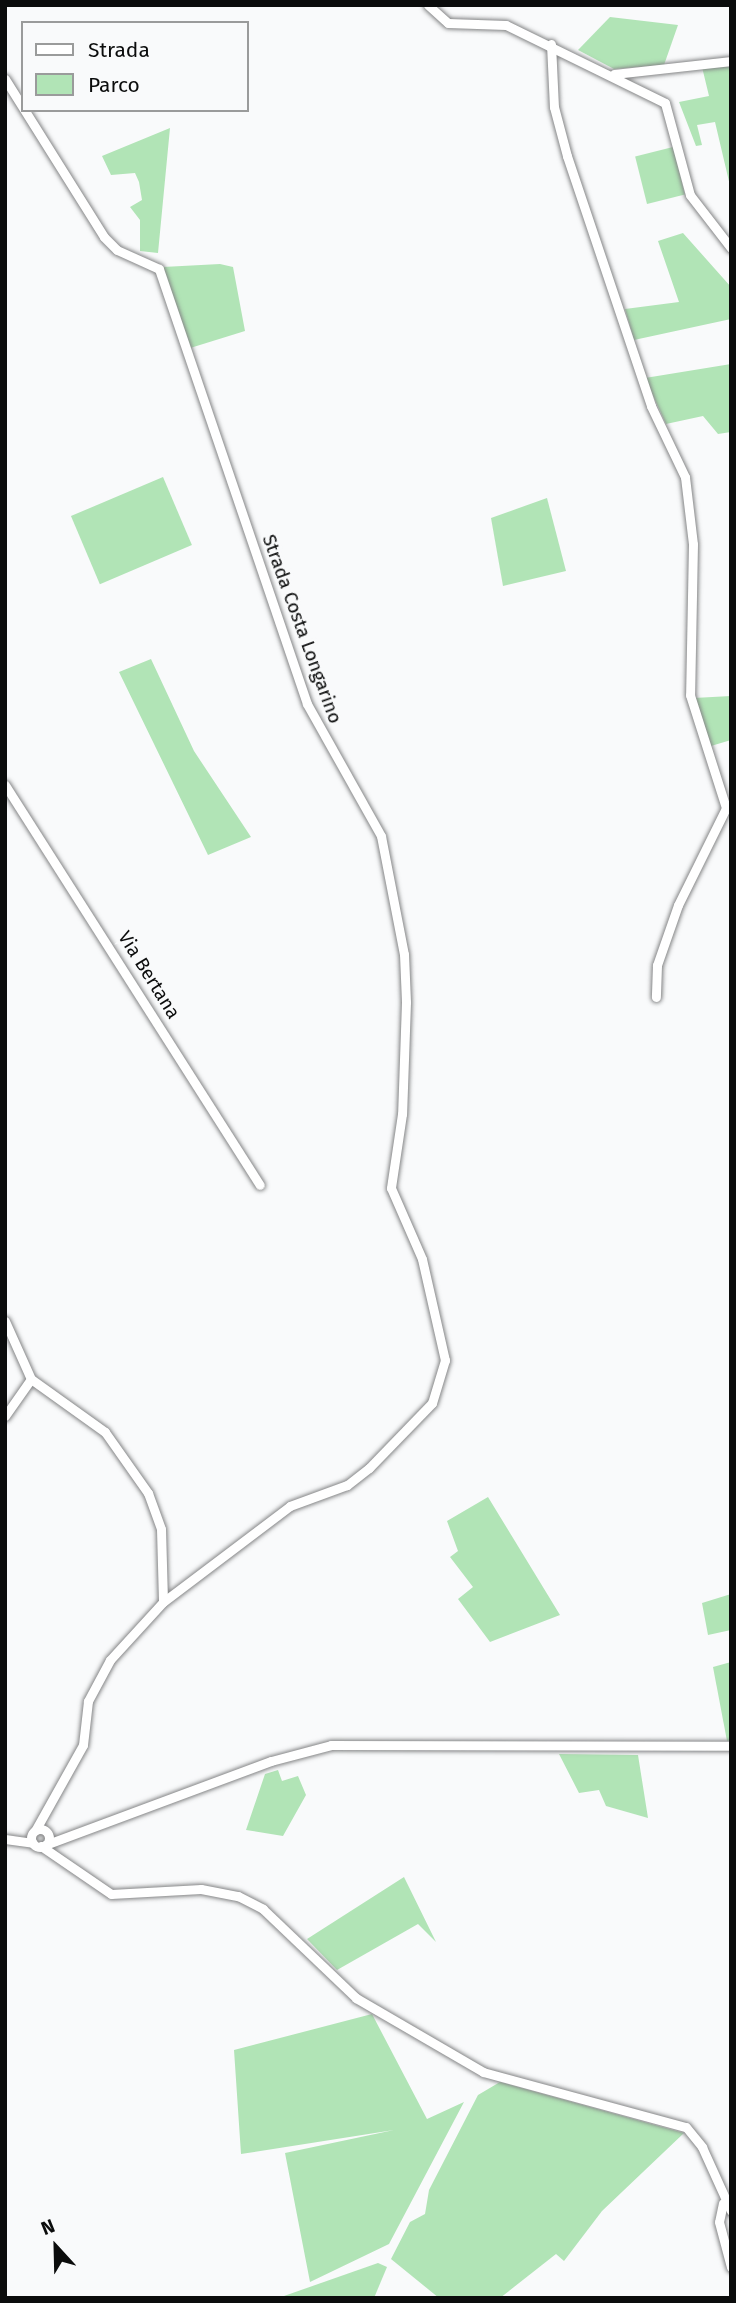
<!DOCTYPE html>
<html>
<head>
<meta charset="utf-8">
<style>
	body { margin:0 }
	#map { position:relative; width:736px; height:2303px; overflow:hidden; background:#f9fafb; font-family:"Fira Sans",sans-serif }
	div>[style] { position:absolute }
	.green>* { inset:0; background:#b1e4b6; transform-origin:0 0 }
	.roads { filter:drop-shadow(0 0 2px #858687) drop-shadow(0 0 2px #858687) }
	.minor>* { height:9px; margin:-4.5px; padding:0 4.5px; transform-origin:4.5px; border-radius:4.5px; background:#fff }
	.minor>.ring { margin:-4.5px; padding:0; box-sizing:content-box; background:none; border:9px solid #fff; border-radius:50% }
	span { translate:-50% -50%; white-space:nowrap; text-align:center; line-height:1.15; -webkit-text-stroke:5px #f9fafb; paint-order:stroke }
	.street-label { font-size:19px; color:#0b0c0c }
	.frame { position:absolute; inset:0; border:7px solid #0b0c0c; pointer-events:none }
	.legend { position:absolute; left:21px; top:21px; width:228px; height:91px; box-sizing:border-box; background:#f9fafb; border:2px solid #9a9b9b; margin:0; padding:9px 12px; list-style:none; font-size:21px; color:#0b0c0c }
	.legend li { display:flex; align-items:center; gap:14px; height:35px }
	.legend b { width:35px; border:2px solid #9a9b9b }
	.north { position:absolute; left:21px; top:2212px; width:70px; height:70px; -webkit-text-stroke:5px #f9fafb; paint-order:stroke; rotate:338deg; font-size:19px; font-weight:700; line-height:28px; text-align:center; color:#0b0c0c }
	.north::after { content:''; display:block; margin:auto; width:24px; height:32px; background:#0b0c0c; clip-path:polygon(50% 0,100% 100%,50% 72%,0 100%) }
</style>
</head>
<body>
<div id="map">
	<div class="green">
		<div style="clip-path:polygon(610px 17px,678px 25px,664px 65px,614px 69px,578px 50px)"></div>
		<div style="clip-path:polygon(702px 67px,731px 67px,731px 190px,715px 122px,697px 125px,702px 145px,696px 146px,679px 102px,709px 96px)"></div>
		<div style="clip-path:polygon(170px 128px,158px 253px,140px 251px,140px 220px,130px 207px,142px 200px,139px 182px,135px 173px,111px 175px,102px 156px)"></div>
		<div style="left:673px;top:147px;width:49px;height:39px;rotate:76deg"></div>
		<div style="clip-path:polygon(683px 233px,731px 287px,731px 319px,634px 340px,625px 309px,679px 302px,658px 241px)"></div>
		<div style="clip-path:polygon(220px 264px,233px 267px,245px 331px,187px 349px,163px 267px)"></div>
		<div style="clip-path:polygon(731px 364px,731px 432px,718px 434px,703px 416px,666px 424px,645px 378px)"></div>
		<div style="left:163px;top:477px;width:74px;height:100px;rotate:67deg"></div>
		<div style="clip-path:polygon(547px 498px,566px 571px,503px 586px,491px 518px)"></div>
		<div style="clip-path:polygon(151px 659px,194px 751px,251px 837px,208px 855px,119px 672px)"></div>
		<div style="clip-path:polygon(731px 696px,731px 740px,711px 746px,694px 698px)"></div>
		<div style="clip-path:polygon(488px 1497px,560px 1615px,490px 1642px,458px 1599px,473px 1587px,450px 1557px,458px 1551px,447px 1521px)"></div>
		<div style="clip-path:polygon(731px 1594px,731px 1630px,708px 1635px,702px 1603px)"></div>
		<div style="clip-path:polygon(731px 1662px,731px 1740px,727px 1741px,713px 1667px)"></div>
		<div style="clip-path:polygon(559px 1754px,638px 1755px,648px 1818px,606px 1806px,599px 1790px,579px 1793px)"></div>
		<div style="clip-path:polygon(278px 1770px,282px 1781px,298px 1776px,306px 1795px,283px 1836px,246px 1830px,265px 1774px)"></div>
		<div style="clip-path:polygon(404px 1877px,436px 1942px,418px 1924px,337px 1970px,307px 1939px)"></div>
		<div style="clip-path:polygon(372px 2014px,427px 2119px,464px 2102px,389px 2244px,310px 2282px,285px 2153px,394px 2130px,241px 2154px,234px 2050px)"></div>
		<div style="clip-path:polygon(500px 2082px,684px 2133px,602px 2211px,564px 2261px,556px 2254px,500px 2298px,439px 2298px,391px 2259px,410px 2222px,425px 2214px,429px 2190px,478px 2095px)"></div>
		<div style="clip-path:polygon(378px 2263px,387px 2267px,374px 2298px,284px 2296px)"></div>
	</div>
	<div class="roads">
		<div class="minor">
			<div style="left:428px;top:5px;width:27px;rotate:42deg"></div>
			<div style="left:448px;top:23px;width:58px;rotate:2deg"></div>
			<div style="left:506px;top:25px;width:177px;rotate:26.1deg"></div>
			<div style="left:665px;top:103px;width:95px;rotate:74.8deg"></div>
			<div style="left:690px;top:195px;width:67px;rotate:52.3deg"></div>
			<div style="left:551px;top:44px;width:63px;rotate:87.3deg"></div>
			<div style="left:554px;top:107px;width:51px;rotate:75.1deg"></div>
			<div style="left:567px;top:156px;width:264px;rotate:71.4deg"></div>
			<div style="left:651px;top:406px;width:79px;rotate:64.4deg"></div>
			<div style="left:685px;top:477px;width:67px;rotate:83.2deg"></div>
			<div style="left:693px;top:544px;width:151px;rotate:91.1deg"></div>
			<div style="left:690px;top:695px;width:119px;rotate:72.3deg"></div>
			<div style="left:726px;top:808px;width:108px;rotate:116.3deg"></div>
			<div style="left:678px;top:905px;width:64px;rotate:109.3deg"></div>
			<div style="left:657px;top:965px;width:32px;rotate:92deg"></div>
			<div style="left:614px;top:74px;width:118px;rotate:-6.3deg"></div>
			<div style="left:5px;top:79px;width:186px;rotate:57.9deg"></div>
			<div style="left:104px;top:237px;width:18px;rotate:45deg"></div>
			<div style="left:117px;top:250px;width:46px;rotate:24.3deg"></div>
			<div style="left:159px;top:269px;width:459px;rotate:71.2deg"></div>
			<div style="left:307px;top:704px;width:151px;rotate:60.7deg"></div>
			<div style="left:381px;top:836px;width:120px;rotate:79deg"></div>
			<div style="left:404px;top:954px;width:48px;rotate:87.6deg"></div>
			<div style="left:406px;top:1002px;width:112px;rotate:92deg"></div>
			<div style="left:402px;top:1114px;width:75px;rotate:98.5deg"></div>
			<div style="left:391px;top:1188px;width:77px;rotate:66.4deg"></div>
			<div style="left:422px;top:1259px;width:104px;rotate:77.2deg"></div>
			<div style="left:445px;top:1360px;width:45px;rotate:106.8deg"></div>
			<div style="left:432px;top:1403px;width:91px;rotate:134.1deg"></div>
			<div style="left:369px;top:1468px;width:28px;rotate:142deg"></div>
			<div style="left:347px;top:1485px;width:61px;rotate:159.8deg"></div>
			<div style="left:290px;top:1506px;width:159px;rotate:142.9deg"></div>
			<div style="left:163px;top:1602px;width:79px;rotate:132.4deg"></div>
			<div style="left:110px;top:1660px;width:47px;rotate:118.2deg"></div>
			<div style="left:88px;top:1701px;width:44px;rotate:96.5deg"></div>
			<div style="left:83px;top:1745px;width:98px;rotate:119.2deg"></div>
			<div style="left:5px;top:785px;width:474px;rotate:57.5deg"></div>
			<div style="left:5px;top:1321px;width:64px;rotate:65.9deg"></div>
			<div style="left:31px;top:1379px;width:91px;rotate:35.6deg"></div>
			<div style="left:105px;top:1432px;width:75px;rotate:54.8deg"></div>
			<div style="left:148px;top:1493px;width:38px;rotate:70deg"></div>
			<div style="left:161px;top:1529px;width:73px;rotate:88.4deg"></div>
			<div style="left:5px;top:1416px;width:45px;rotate:-54.9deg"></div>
			<div class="ring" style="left:31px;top:1829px;width:9px;height:9px"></div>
			<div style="left:5px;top:1839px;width:28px;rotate:8deg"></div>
			<div style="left:45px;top:1845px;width:241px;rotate:-20.4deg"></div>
			<div style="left:271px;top:1761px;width:62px;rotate:-14.9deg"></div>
			<div style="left:331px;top:1745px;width:400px;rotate:0.1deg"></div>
			<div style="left:41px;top:1846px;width:85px;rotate:34.4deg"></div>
			<div style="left:111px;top:1894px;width:90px;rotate:-3.2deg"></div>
			<div style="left:201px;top:1889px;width:38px;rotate:11deg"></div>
			<div style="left:238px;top:1896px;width:28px;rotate:27deg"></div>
			<div style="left:263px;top:1909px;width:129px;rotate:43.7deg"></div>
			<div style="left:356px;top:1998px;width:147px;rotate:30.2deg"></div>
			<div style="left:483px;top:2072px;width:210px;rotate:15.2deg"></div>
			<div style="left:686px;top:2127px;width:26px;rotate:51deg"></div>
			<div style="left:702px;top:2147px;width:70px;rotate:65.6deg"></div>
			<div style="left:723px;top:2203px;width:19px;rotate:102deg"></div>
			<div style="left:719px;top:2222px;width:47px;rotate:75.1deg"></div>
		</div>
	</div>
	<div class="street-label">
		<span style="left:302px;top:629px;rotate:70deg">Strada Costa Longarino</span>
		<span style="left:149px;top:975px;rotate:58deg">Via Bertana</span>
	</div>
	<div class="frame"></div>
	<ul class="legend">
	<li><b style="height:9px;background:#fff"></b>Strada</li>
	<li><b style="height:19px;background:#b1e4b6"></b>Parco</li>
	</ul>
	<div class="north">N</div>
</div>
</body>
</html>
